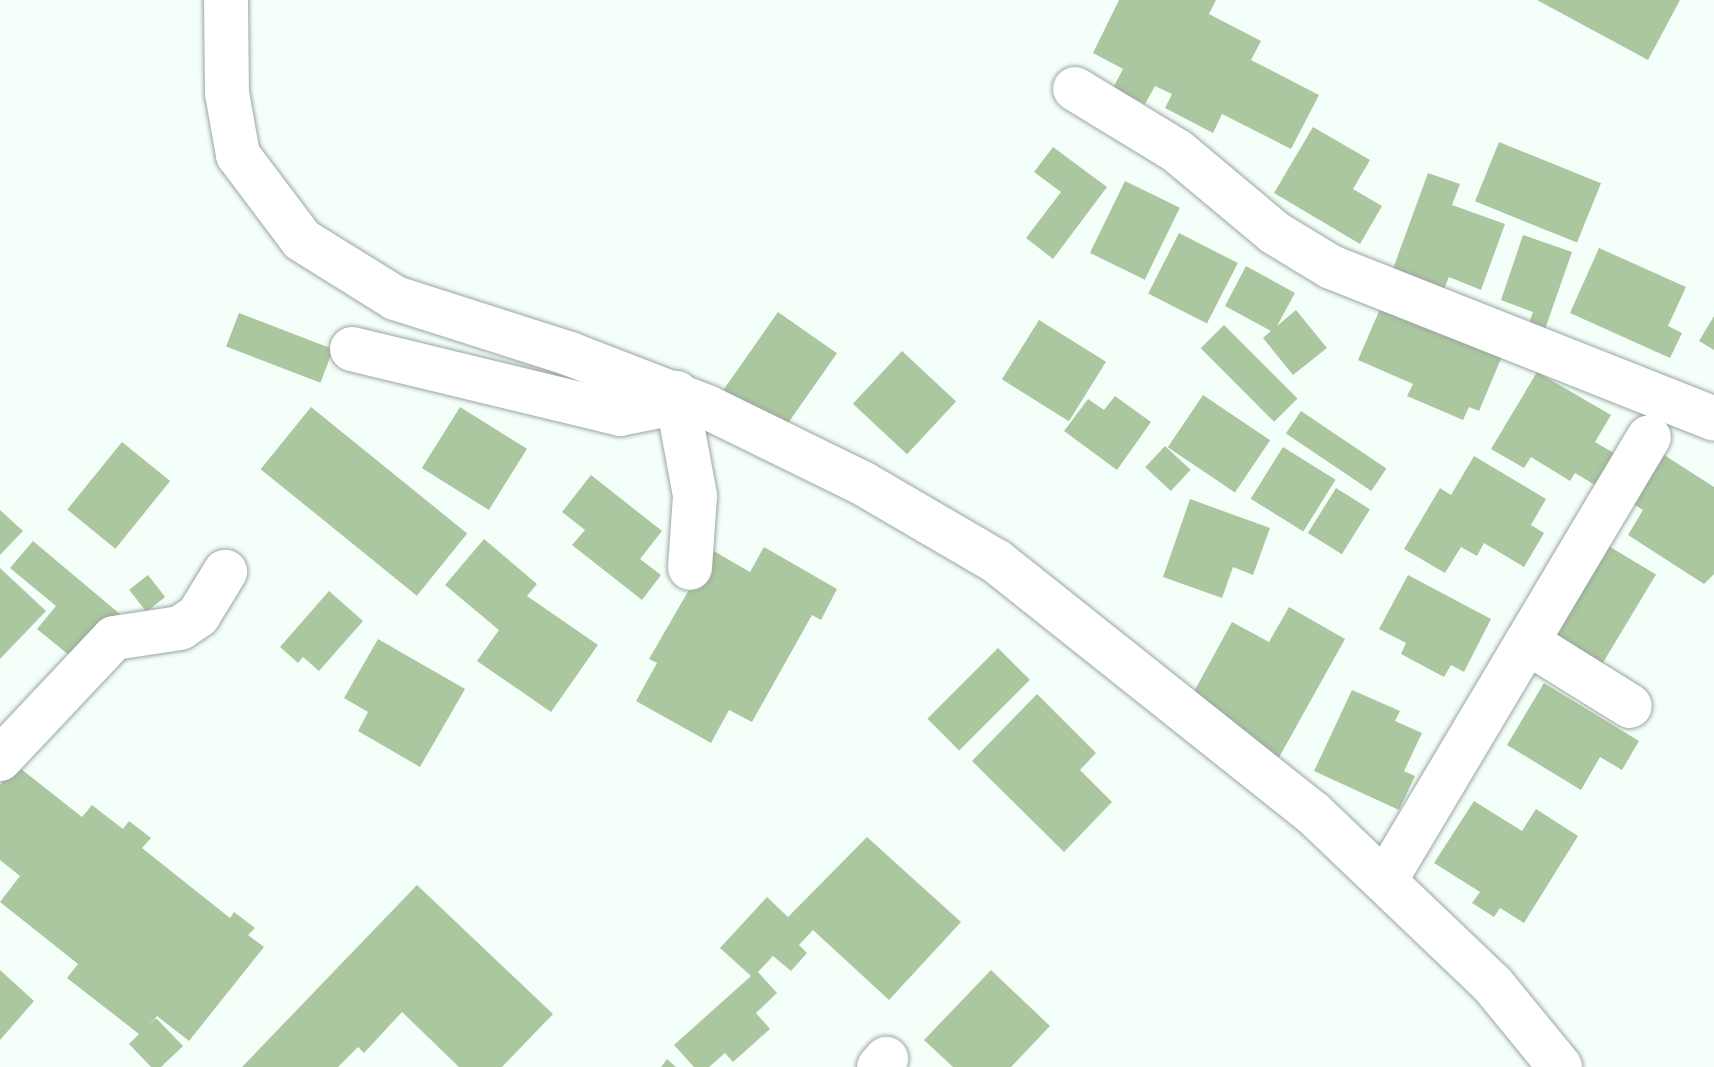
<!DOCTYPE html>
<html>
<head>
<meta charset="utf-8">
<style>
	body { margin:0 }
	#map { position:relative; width:1714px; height:1067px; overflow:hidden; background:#f5fffa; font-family:Cabin,sans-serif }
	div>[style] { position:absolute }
	.building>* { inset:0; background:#aac79f; transform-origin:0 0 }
	.roads { filter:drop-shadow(0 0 2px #9aa6a1) drop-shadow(0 0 2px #9aa6a1) }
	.minor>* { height:44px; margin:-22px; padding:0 22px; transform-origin:22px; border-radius:22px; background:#fff }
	span { translate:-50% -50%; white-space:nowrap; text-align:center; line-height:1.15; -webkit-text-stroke:8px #f5fffa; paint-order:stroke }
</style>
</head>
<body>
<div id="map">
	<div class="building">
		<div style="clip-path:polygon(1119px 0,1216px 0,1209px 14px,1261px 41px,1251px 60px,1319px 95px,1291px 149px,1222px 114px,1213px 133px,1165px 108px,1172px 94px,1155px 86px,1145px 104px,1113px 88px,1123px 69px,1093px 53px)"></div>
		<div style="clip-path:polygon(1537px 0,1680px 0,1648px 60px)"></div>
		<div style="clip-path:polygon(1313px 127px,1370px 160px,1353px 189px,1382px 206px,1360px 244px,1274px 193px)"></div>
		<div style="left:1499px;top:142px;width:110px;height:64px;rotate:22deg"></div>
		<div style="clip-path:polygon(1053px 147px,1107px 187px,1053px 259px,1026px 238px,1061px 192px,1034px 172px)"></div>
		<div style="clip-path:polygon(1428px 173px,1460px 184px,1452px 205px,1505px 224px,1481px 290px,1449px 277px,1441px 296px,1390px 277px)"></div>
		<div style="left:1125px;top:181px;width:61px;height:80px;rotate:26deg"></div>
		<div style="left:1179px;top:233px;width:66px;height:68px;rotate:27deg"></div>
		<div style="clip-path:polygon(1523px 235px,1572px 252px,1544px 332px,1528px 326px,1533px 312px,1501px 300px)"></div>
		<div style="clip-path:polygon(1599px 248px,1686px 287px,1668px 326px,1682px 333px,1670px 358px,1570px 313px)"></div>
		<div style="clip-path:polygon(1246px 266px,1295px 293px,1277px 326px,1296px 310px,1327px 348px,1293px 375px,1263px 338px,1271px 331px,1225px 306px)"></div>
		<div style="clip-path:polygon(1383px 302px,1503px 354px,1479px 411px,1469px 407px,1463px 420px,1407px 396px,1413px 384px,1358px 360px)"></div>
		<div style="left:778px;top:312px;width:72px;height:95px;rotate:35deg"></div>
		<div style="left:239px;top:313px;width:101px;height:36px;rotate:21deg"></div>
		<div style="clip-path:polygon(1714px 316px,1714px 350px,1699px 341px)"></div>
		<div style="left:1039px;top:320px;width:79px;height:70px;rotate:32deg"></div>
		<div style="left:1224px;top:325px;width:104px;height:33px;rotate:45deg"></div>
		<div style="left:902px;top:351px;width:74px;height:72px;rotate:43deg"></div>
		<div style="clip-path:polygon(1537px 372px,1611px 415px,1595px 442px,1619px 456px,1600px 488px,1575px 473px,1570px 481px,1531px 457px,1524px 468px,1491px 449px)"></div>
		<div style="left:1203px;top:395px;width:81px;height:63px;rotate:34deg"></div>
		<div style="clip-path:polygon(1115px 396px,1151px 422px,1117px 470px,1064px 431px,1088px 399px,1104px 410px)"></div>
		<div style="left:311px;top:407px;width:201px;height:80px;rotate:39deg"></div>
		<div style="left:460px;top:407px;width:79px;height:72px;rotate:32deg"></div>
		<div style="left:1301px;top:411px;width:103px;height:27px;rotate:34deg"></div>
		<div style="left:122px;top:442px;width:62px;height:87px;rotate:39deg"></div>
		<div style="left:1165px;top:446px;width:35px;height:29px;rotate:43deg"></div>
		<div style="left:1283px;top:447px;width:62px;height:61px;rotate:32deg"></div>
		<div style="clip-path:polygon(1658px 451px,1714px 487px,1714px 574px,1704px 584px,1628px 535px,1643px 510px,1627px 500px)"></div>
		<div style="clip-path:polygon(1474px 456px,1546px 499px,1531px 525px,1544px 533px,1524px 567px,1484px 543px,1477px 556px,1461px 547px,1445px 573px,1404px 549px,1440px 488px,1451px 495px)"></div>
		<div style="clip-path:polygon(591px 475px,662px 531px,640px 559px,661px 575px,642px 600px,572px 545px,585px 530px,562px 512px)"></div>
		<div style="left:1336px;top:488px;width:40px;height:53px;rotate:32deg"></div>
		<div style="clip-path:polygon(1190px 499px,1270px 528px,1253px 575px,1233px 567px,1222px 598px,1163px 577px)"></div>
		<div style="clip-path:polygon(0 510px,23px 531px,0 555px)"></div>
		<div style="clip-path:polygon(484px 539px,537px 584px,527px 596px,598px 645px,551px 712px,477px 661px,499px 630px,445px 585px)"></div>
		<div style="clip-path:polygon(33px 541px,127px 620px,86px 669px,37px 629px,56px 606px,10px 568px)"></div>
		<div style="left:1602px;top:542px;width:63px;height:106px;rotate:31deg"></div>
		<div style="clip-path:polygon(764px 547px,837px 589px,821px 620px,812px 615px,752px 722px,729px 710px,711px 743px,636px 701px,657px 663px,649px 659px,712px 550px,750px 572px)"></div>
		<div style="clip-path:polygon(0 568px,46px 611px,0 659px)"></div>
		<div style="left:148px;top:575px;width:28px;height:24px;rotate:52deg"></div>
		<div style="clip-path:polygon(1408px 575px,1491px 619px,1464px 672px,1451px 665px,1444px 677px,1401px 654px,1406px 643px,1379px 629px)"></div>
		<div style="clip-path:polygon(329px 591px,363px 621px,319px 671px,303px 657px,298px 663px,280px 647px)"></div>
		<div style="clip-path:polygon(1289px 607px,1345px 639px,1272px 770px,1179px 719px,1232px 622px,1269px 642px)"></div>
		<div style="clip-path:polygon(378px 639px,465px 689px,420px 767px,358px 731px,368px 712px,344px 698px)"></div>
		<div style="left:998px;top:648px;width:45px;height:100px;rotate:45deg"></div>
		<div style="clip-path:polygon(1544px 683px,1639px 741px,1622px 770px,1600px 757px,1581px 790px,1507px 745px)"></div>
		<div style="clip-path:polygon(1352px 690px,1400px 711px,1395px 721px,1422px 733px,1404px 771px,1415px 776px,1399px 810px,1314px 771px)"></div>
		<div style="clip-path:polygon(1037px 694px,1096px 753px,1080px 770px,1112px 802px,1064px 852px,972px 761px)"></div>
		<div style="clip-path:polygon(16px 765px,82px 817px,92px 805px,123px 829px,129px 821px,151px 838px,142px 848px,230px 918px,234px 912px,255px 928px,248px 935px,264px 947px,189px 1041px,157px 1016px,149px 1025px,156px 1018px,183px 1046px,161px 1067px,151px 1067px,129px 1044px,139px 1034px,67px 978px,78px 964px,0 902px,20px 876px,0 860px,0 785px)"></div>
		<div style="clip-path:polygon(1474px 801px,1522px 831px,1536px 809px,1578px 836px,1524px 923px,1500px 908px,1494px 917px,1472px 903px,1480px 892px,1434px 863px)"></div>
		<div style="clip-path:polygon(867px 837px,961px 922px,889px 1000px,813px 930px,799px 945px,807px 953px,791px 971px,773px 956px,758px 972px,777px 993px,756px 1013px,770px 1029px,733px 1062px,725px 1053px,709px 1067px,694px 1067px,674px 1045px,751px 976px,720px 948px,767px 897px,788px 917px)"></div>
		<div style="clip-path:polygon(417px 885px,553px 1014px,502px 1067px,459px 1067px,402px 1012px,364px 1053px,358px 1047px,338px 1067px,242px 1067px)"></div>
		<div style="clip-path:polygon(0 970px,34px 1001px,0 1040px)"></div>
		<div style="clip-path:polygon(991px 970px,1050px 1026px,1011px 1067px,953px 1067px,924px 1040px)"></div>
		<div style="clip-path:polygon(667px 1059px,676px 1067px,661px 1067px)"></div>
	</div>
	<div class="roads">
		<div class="minor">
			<div style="left:226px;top:0;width:93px;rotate:89.4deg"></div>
			<div style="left:227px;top:93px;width:63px;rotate:79.9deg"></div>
			<div style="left:238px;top:155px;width:106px;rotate:53deg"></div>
			<div style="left:302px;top:240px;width:110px;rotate:31.9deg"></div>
			<div style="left:395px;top:298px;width:184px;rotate:17.7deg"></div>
			<div style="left:570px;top:354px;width:147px;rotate:21.1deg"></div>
			<div style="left:707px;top:407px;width:175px;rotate:26.1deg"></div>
			<div style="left:864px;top:484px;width:153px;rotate:30.3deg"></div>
			<div style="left:996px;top:561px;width:404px;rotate:38.5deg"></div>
			<div style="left:1312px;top:812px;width:250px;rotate:43.7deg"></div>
			<div style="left:1493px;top:985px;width:106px;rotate:50.7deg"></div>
			<div style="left:1075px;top:89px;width:119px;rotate:31.3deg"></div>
			<div style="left:1177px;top:151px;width:128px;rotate:39.9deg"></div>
			<div style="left:1275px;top:233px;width:66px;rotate:31.3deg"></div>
			<div style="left:1331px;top:267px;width:412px;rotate:21.6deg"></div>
			<div style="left:352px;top:349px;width:276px;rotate:13.6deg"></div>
			<div style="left:620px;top:414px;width:41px;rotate:-11.3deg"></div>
			<div style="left:660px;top:406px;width:21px;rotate:-39deg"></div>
			<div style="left:676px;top:393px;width:105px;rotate:79.5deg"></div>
			<div style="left:695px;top:496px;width:72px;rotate:94deg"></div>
			<div style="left:1527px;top:642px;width:121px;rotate:31.9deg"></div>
			<div style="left:0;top:759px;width:166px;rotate:-46.7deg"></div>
			<div style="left:114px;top:638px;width:67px;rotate:-8.6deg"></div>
			<div style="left:180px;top:628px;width:22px;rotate:-34deg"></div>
			<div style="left:198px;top:616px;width:52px;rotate:-58.5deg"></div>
			<div style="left:1386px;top:879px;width:514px;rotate:-59.25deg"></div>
			<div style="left:879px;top:1067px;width:11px;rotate:-49deg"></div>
		</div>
	</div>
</div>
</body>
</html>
